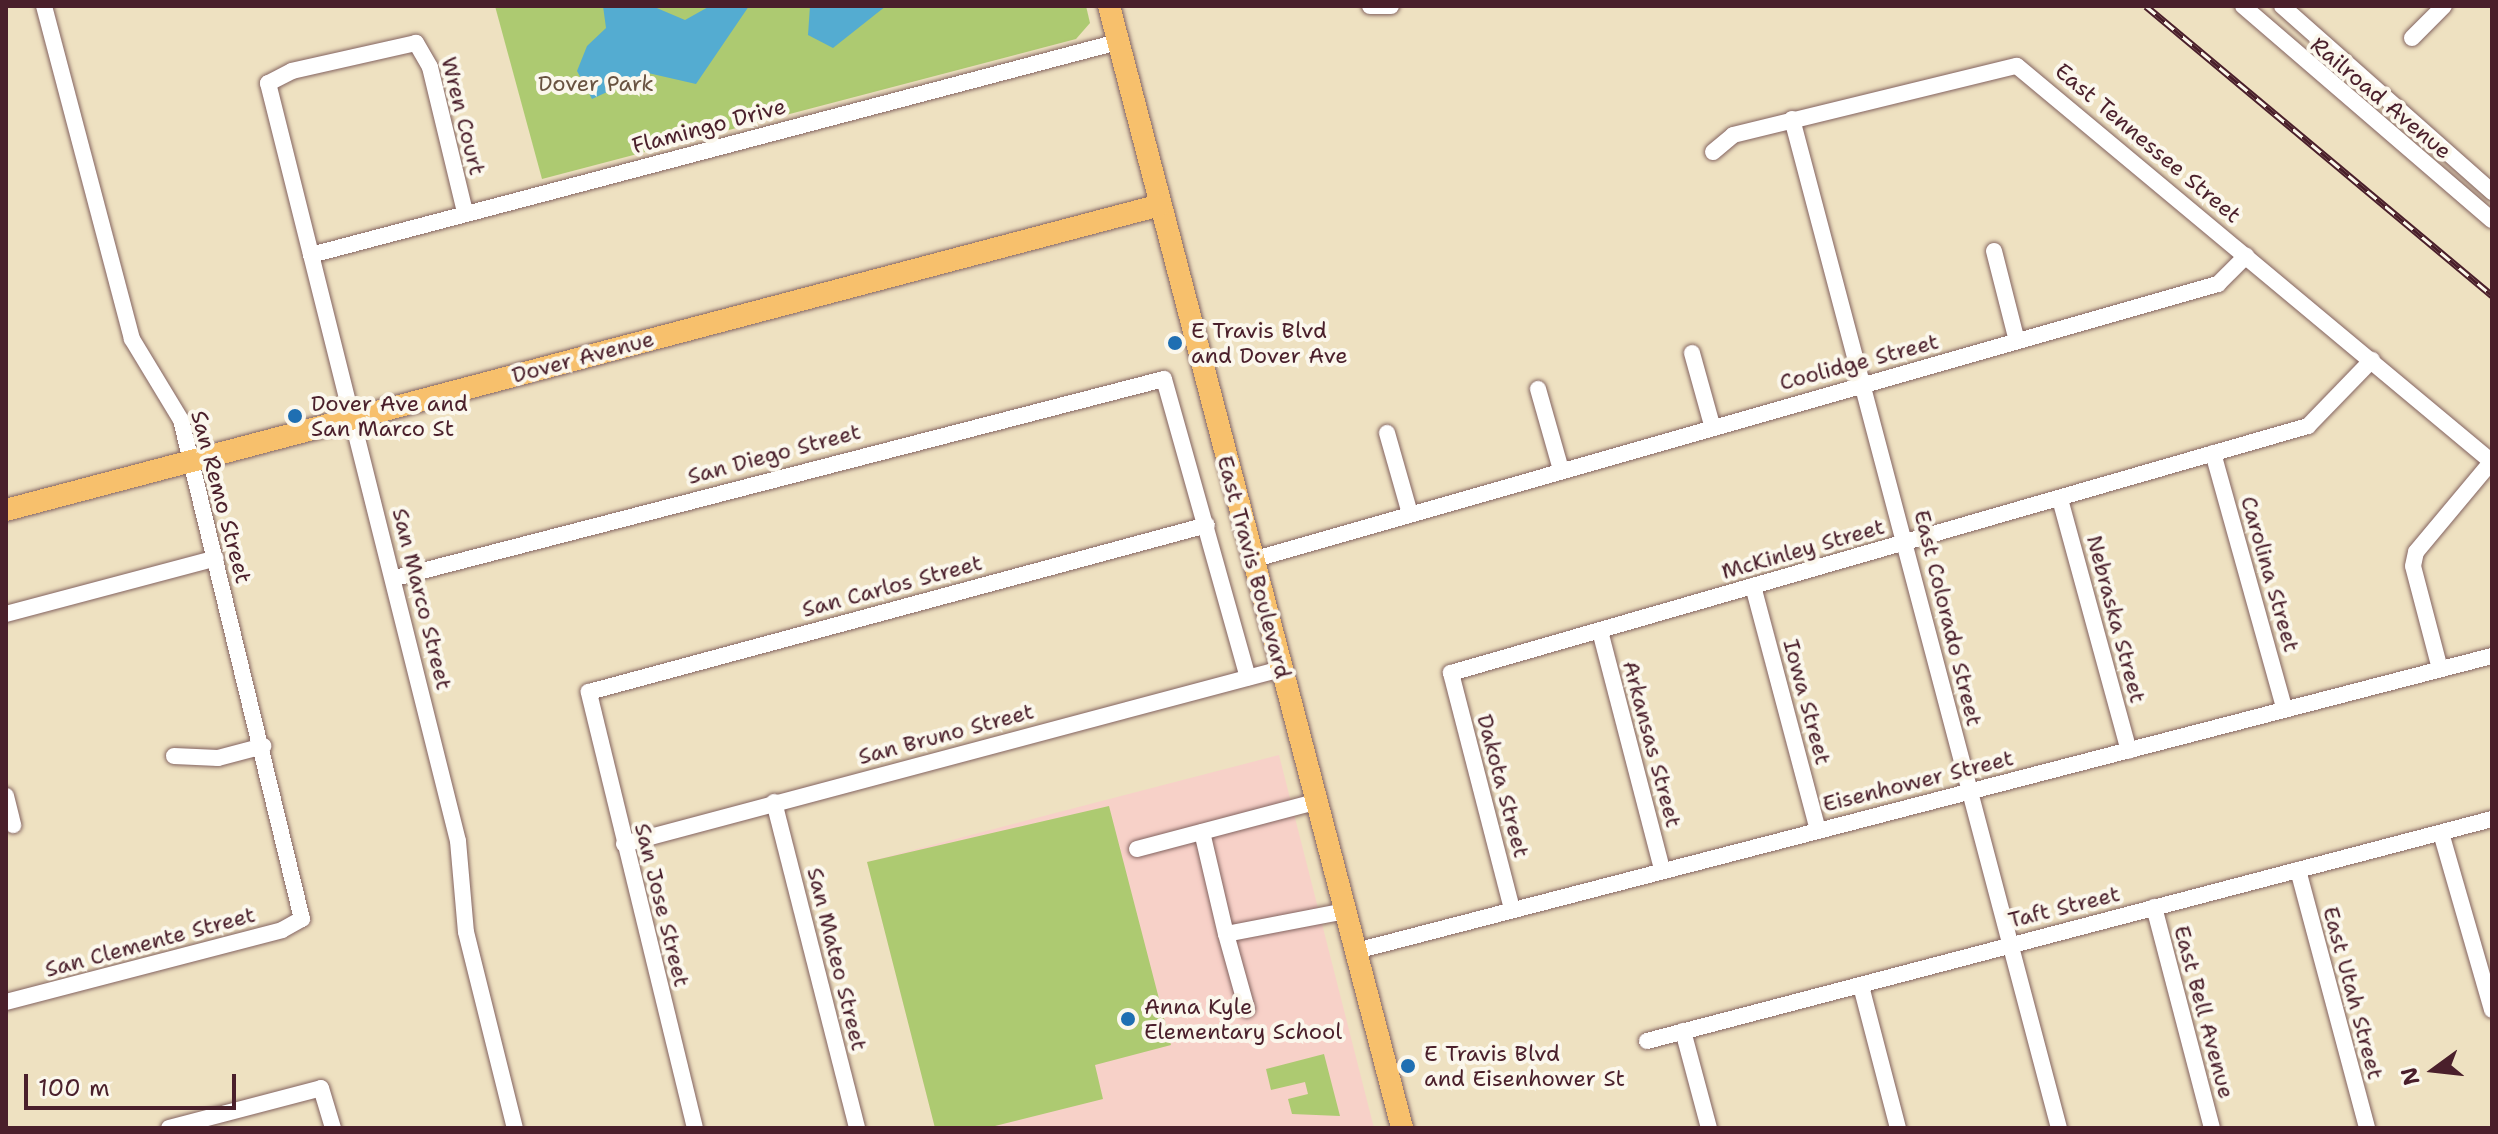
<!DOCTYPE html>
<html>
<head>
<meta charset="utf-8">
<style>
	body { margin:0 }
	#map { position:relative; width:2498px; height:1134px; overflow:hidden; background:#eee1c1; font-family:"Shantell Sans",sans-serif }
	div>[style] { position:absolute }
	.built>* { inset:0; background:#f7d1c8 }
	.green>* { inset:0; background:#adca71 }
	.water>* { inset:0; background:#54acd1 }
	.roads { filter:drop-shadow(0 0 2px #836360) drop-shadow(0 0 2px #836360) }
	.minor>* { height:16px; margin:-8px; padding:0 8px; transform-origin:8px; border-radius:8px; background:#fff }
	.major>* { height:22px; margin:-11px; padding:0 11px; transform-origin:11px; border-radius:11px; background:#f7c06c }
	.rail>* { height:7px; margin-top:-3.5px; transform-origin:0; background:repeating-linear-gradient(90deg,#fbf7ec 0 12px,#4a1f2b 0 24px); box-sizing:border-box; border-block:2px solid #4a1f2b }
	.dots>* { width:22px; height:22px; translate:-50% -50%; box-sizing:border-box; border:4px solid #fbf7ec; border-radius:50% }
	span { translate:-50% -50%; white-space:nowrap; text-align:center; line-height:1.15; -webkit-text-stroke:8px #fbf7ec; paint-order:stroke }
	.park-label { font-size:22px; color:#685240 }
	.street-label { font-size:22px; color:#4a1f2b }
	.poi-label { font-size:22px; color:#4a1f2b }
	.left { translate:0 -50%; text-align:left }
	.frame { position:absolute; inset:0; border:8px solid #4a1f2b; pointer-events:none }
	.north { position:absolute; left:2394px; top:1030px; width:80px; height:80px; -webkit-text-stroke:6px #fbf7ec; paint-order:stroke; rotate:255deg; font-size:22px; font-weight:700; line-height:32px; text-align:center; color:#4a1f2b }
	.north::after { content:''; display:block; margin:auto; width:28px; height:36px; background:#4a1f2b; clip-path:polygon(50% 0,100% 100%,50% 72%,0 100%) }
	.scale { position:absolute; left:24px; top:1074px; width:212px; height:36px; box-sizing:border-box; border:4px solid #4a1f2b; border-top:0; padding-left:10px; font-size:24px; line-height:28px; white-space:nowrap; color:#4a1f2b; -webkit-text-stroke:6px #fbf7ec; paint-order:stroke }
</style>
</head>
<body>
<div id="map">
	<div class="built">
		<div style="clip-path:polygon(1279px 755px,1374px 1128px,935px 1128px,867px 862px)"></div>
	</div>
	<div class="green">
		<div style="clip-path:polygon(495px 6px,1086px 6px,1090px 23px,1076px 39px,542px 179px)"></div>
		<div style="clip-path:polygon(1109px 806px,1171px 1045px,1095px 1065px,1103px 1099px,987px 1128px,935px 1128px,867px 862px)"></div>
		<div style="clip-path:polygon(1324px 1054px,1340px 1116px,1292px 1114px,1288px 1099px,1308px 1094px,1305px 1082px,1271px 1090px,1266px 1069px)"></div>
	</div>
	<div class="water">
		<div style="clip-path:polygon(603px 6px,652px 6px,685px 20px,710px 6px,749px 6px,696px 84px,648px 73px,592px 99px,577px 71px,587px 46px,606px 28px)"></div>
		<div style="clip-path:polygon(810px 6px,886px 6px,833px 48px,808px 35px)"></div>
	</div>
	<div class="roads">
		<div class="minor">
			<div style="left:1370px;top:6px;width:21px"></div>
			<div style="left:2243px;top:6px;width:328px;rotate:40.7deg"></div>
			<div style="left:2282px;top:6px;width:281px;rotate:41.5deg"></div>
			<div style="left:2412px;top:38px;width:45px;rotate:-45deg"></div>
			<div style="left:1792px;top:119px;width:1044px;rotate:75.18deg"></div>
			<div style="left:1713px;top:152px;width:26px;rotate:-40deg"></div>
			<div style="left:1733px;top:135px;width:292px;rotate:-13.7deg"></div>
			<div style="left:2017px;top:66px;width:618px;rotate:39.82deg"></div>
			<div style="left:465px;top:212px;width:149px;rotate:-103.6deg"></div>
			<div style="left:430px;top:67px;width:28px;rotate:-120deg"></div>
			<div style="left:416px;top:43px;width:127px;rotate:167.3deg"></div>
			<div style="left:292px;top:71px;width:27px;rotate:153deg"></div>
			<div style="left:268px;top:83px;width:781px;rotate:75.93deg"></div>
			<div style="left:458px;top:841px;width:91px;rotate:85deg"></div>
			<div style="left:466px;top:932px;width:202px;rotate:76deg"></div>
			<div style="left:1994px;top:251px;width:93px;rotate:75.7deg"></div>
			<div style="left:311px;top:255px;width:835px;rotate:-14.79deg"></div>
			<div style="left:1692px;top:353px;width:75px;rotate:74.5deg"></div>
			<div style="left:1538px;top:389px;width:84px;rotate:74.1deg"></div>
			<div style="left:1387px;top:433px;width:84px;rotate:74.1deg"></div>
			<div style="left:2213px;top:453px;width:265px;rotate:74.4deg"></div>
			<div style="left:2060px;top:499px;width:261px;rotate:74.7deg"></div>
			<div style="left:1252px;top:560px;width:1005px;rotate:-15.95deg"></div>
			<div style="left:2218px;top:284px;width:40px;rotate:-45deg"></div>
			<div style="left:395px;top:578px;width:794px;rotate:-14.51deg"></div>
			<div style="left:1164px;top:379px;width:310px;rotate:74.3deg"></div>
			<div style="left:1753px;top:586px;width:253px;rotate:75.1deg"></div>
			<div style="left:6px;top:614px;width:217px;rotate:-14.9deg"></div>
			<div style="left:1600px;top:631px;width:246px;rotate:75.4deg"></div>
			<div style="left:2440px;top:669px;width:106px;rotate:-104.7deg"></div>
			<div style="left:2413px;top:566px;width:14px;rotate:-78deg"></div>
			<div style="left:2416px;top:552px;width:119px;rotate:-50.1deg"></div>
			<div style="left:174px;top:756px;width:44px;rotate:2.6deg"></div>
			<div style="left:218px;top:758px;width:47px;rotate:-14.9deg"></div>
			<div style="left:6px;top:796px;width:30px;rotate:76deg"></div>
			<div style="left:774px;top:802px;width:336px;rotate:75.7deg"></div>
			<div style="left:1202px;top:832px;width:105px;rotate:76.8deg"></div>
			<div style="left:1226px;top:934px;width:121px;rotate:-10.9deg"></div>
			<div style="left:2441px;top:833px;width:184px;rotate:73.9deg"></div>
			<div style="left:624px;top:844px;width:680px;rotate:-14.92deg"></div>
			<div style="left:1137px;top:849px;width:184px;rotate:-14.8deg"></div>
			<div style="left:2298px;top:870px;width:267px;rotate:75deg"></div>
			<div style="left:2154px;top:907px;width:228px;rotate:75.3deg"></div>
			<div style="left:1512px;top:909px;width:244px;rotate:-104.5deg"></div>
			<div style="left:1451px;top:673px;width:892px;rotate:-16.08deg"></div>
			<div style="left:2308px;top:426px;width:92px;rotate:-45.9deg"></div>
			<div style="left:1226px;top:934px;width:78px;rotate:74.4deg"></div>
			<div style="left:1356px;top:951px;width:1174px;rotate:-14.56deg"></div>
			<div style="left:1861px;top:986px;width:147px;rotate:75.4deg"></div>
			<div style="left:6px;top:1002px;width:285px;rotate:-14.6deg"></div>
			<div style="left:282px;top:930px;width:23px;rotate:-29deg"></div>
			<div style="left:302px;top:919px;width:513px;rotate:-103.63deg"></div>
			<div style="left:181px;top:420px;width:95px;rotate:-121.2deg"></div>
			<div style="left:132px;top:339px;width:344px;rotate:-104.8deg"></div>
			<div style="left:1683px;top:1031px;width:100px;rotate:75deg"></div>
			<div style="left:1647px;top:1041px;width:874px;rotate:-14.72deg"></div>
			<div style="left:169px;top:1128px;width:157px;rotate:-14.7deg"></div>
			<div style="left:321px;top:1088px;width:42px;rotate:73.3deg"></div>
			<div style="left:695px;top:1128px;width:449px;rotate:-103.7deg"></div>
			<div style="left:589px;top:692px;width:640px;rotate:-15.12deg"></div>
		</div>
		<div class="major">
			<div style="left:1109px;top:6px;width:1160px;rotate:75.36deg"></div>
			<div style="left:6px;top:510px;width:1194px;rotate:-14.8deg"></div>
		</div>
	</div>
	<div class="rail">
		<div style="left:2146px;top:6px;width:451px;rotate:39.9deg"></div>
	</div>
	<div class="dots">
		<div style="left:1175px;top:343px;background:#1f6fb2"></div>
		<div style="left:295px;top:416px;background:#1f6fb2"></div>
		<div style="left:1128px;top:1019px;background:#1f6fb2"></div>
		<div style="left:1408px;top:1066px;background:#1f6fb2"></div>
	</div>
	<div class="park-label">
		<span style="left:596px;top:84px">Dover Park</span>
	</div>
	<div class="street-label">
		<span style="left:2381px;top:98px;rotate:40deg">Railroad Avenue</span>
		<span style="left:463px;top:116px;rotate:76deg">Wren Court</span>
		<span style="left:709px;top:126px;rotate:-15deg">Flamingo Drive</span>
		<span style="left:2148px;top:143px;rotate:40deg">East Tennessee Street</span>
		<span style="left:583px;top:357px;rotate:-15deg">Dover Avenue</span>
		<span style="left:1859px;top:362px;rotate:-15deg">Coolidge Street</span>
		<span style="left:774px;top:454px;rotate:-15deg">San Diego Street</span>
		<span style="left:221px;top:497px;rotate:75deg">San Remo Street</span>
		<span style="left:1803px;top:549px;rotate:-16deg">McKinley Street</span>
		<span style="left:1254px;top:567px;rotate:75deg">East Travis Boulevard</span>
		<span style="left:2270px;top:574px;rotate:74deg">Carolina Street</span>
		<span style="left:892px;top:586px;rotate:-15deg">San Carlos Street</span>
		<span style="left:422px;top:599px;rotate:76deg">San Marco Street</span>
		<span style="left:1948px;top:618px;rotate:76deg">East Colorado Street</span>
		<span style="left:2116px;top:619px;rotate:75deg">Nebraska Street</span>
		<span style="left:1807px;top:702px;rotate:75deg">Iowa Street</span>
		<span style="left:946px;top:734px;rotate:-15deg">San Bruno Street</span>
		<span style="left:1652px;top:744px;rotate:75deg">Arkansas Street</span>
		<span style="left:1918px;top:781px;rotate:-14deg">Eisenhower Street</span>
		<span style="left:1503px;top:786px;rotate:75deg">Dakota Street</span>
		<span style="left:662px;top:905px;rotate:76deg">San Jose Street</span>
		<span style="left:2064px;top:907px;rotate:-14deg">Taft Street</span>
		<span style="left:150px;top:942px;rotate:-15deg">San Clemente Street</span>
		<span style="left:837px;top:959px;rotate:76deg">San Mateo Street</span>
		<span style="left:2353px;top:993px;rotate:75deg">East Utah Street</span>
		<span style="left:2204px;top:1012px;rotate:75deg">East Bell Avenue</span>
	</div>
	<div class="poi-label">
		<span class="left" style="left:1191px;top:343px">E Travis Blvd<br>and Dover Ave</span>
		<span class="left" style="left:311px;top:416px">Dover Ave and<br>San Marco St</span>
		<span class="left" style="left:1144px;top:1019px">Anna Kyle<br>Elementary School</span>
		<span class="left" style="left:1424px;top:1066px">E Travis Blvd<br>and Eisenhower St</span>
	</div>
	<div class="frame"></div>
	<div class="north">N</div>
	<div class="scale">100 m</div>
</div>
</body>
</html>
